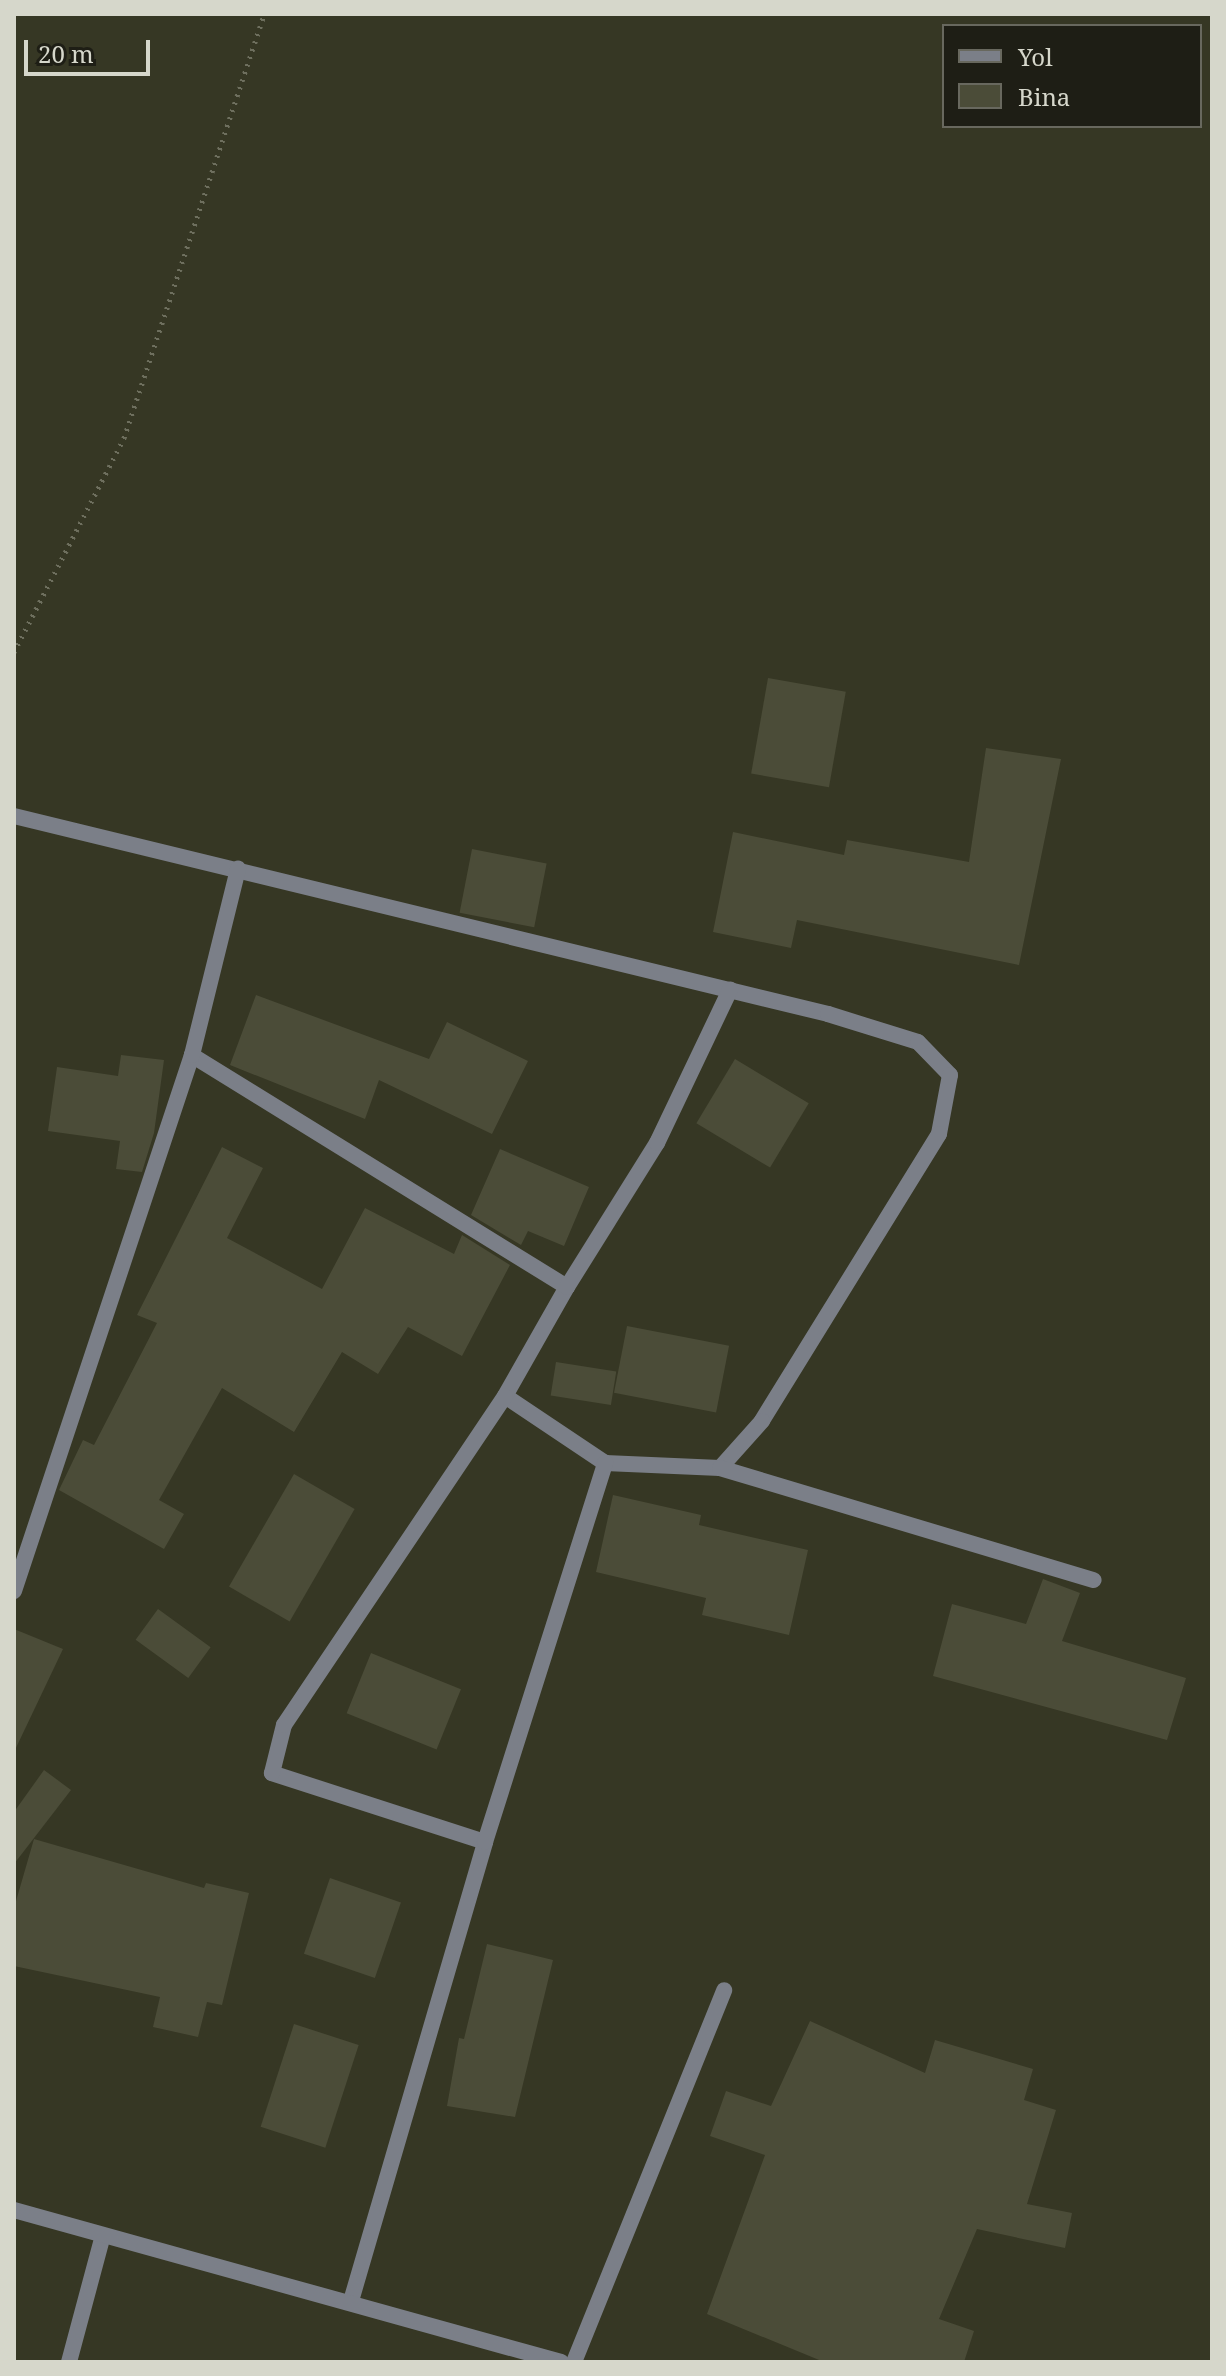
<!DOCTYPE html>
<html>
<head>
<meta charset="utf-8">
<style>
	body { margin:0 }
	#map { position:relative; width:1226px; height:2376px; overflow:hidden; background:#363724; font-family:"Noto Serif",serif }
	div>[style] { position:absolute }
	.building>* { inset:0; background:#4b4c38; transform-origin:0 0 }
	.path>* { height:5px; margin-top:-2.5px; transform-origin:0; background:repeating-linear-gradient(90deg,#6e6f5e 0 2px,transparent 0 8px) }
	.minor>* { height:16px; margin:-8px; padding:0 8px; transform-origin:8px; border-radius:8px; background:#7b7f88 }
	.tertiary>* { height:16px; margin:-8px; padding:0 8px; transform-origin:8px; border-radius:8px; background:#7b7f88 }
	span { translate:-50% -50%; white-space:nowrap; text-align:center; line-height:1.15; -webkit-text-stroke:8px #1e1e15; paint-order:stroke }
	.frame { position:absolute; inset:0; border:16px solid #d6d7cb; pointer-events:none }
	.legend { position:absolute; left:942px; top:24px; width:260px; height:104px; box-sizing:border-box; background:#1e1e15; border:2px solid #68685e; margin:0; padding:10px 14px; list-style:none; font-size:24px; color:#d6d7cb }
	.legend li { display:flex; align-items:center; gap:16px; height:40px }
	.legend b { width:40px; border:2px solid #68685e }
	.scale { position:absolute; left:24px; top:40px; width:126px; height:36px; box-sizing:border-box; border:4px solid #d6d7cb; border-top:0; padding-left:10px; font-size:24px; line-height:28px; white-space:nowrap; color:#d6d7cb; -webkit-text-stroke:6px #1e1e15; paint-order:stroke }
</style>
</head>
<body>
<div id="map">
	<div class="building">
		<div style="left:768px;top:678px;width:79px;height:97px;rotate:10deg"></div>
		<div style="clip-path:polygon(986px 748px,1061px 759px,1019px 965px,797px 920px,791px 948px,713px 932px,733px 832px,844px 855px,847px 840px,969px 862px)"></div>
		<div style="left:472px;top:849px;width:76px;height:65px;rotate:11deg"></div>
		<div style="clip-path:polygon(256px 995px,429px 1059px,447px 1022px,528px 1061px,492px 1134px,379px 1080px,365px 1119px,230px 1065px)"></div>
		<div style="clip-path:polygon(121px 1055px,164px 1060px,154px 1133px,142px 1172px,116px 1169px,120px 1141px,48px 1131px,57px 1067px,118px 1076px)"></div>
		<div style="left:735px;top:1059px;width:86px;height:75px;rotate:31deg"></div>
		<div style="clip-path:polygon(222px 1147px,263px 1168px,227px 1238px,322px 1289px,365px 1208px,454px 1254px,462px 1235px,510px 1265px,462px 1356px,408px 1327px,378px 1374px,342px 1352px,294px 1432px,222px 1388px,159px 1500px,184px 1514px,164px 1549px,59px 1490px,83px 1440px,94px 1445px,157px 1323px,137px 1315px)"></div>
		<div style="clip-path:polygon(500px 1149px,589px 1187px,564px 1246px,528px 1231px,521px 1245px,471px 1215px)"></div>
		<div style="left:627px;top:1326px;width:104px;height:68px;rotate:11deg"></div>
		<div style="left:556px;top:1362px;width:61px;height:34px;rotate:9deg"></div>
		<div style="left:294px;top:1474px;width:70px;height:130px;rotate:30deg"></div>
		<div style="clip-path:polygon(613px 1495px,701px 1515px,699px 1525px,808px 1550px,789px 1635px,702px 1615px,706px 1598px,596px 1572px)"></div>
		<div style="clip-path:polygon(1043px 1579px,1080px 1593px,1062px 1641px,1186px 1678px,1167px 1740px,933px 1676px,952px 1604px,1026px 1624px)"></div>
		<div style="left:158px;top:1609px;width:65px;height:38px;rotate:36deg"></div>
		<div style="clip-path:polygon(14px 1629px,63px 1649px,14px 1752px)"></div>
		<div style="left:371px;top:1653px;width:97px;height:65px;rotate:22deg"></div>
		<div style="clip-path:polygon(44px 1770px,71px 1790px,14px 1864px,14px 1812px)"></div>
		<div style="clip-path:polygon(34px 1839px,204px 1888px,206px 1883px,249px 1893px,222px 2005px,207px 2002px,198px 2037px,153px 2027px,160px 1997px,14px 1966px,14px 1908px)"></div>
		<div style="left:330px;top:1878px;width:75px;height:80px;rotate:19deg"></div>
		<div style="clip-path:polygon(487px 1944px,553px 1960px,515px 2117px,447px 2106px,459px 2038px,464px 2039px)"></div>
		<div style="clip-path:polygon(810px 2021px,925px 2073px,935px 2040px,1033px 2069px,1024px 2100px,1056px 2110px,1027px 2204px,1072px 2213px,1065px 2248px,977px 2229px,939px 2319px,974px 2331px,964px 2362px,824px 2362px,707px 2314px,765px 2155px,710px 2136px,726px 2091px,771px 2106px)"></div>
		<div style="left:294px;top:2024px;width:68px;height:108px;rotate:18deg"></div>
	</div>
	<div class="path">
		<div style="left:14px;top:652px;width:241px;rotate:-62.8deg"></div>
		<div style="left:124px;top:438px;width:447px;rotate:-71.7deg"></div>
	</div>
	<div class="minor">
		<div style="left:14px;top:816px;width:838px;rotate:13.67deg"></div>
		<div style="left:828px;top:1014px;width:94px;rotate:17.3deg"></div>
		<div style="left:918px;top:1042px;width:46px;rotate:45.9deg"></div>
		<div style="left:950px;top:1075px;width:60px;rotate:100.6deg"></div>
		<div style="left:939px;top:1134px;width:337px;rotate:121.7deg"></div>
		<div style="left:762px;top:1421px;width:63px;rotate:131.8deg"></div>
		<div style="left:720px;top:1468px;width:115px;rotate:-177.5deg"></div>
		<div style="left:605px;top:1463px;width:120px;rotate:-146.2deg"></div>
		<div style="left:505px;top:1396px;width:125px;rotate:-60.4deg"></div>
		<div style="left:567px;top:1287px;width:441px;rotate:-148.3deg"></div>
		<div style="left:567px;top:1287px;width:170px;rotate:-58deg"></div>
		<div style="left:657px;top:1143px;width:170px;rotate:-64.5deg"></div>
		<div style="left:720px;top:1468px;width:390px;rotate:16.7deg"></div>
		<div style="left:14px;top:1591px;width:565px;rotate:-71.63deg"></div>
		<div style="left:192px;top:1055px;width:192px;rotate:-76.1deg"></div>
		<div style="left:485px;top:1842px;width:224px;rotate:-162.1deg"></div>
		<div style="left:272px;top:1773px;width:49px;rotate:-76deg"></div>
		<div style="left:284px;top:1725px;width:396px;rotate:-56.1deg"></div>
		<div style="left:351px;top:2301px;width:478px;rotate:-73.7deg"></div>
		<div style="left:485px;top:1842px;width:398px;rotate:-72.4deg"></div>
		<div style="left:69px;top:2362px;width:131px;rotate:-75deg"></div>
		<div style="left:574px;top:2362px;width:401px;rotate:-68deg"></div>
	</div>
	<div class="tertiary">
		<div style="left:14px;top:2210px;width:568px;rotate:15.53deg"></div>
	</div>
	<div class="frame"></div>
	<ul class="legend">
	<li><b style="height:10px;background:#7b7f88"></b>Yol</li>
	<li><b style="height:22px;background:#4b4c38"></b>Bina</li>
	</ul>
	<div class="scale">20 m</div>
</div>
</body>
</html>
